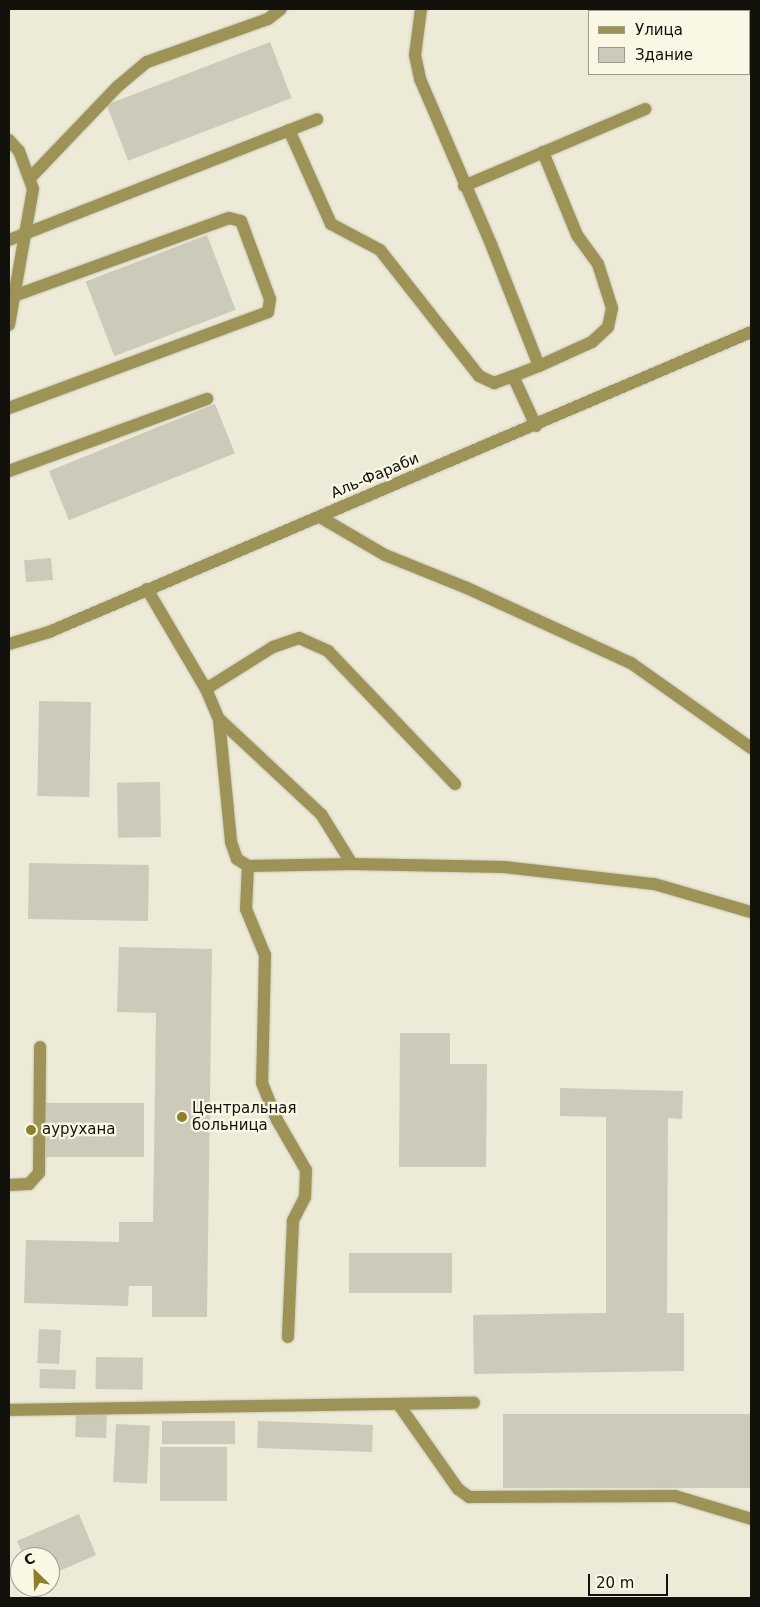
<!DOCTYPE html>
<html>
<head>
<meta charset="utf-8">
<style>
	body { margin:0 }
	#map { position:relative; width:760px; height:1607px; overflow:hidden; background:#edead8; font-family:"DejaVu Sans",sans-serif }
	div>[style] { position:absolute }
	.building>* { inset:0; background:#cccab8; transform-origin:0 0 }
	.roads { filter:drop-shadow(0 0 1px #cac7b7) drop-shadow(0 0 1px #cac7b7) }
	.service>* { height:12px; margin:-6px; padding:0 6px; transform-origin:6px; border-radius:6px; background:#9d9357 }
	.minor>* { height:12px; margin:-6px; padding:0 6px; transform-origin:6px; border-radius:6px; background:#9d9357 }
	.dots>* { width:14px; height:14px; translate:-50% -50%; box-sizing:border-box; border:2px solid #faf7e5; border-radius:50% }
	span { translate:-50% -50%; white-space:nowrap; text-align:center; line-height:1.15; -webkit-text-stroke:4.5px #faf7e5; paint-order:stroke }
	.street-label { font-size:15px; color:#12110b }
	.poi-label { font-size:15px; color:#12110b }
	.left { translate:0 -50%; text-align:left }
	.frame { position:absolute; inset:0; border:10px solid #12110b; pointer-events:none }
	.legend { position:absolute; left:588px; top:10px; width:162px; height:65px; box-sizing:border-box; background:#faf7e5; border:1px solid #9d9b8e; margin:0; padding:6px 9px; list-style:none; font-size:15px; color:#12110b }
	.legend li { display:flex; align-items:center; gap:10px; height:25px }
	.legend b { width:25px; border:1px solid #9d9b8e }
	.north { position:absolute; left:10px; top:1547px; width:50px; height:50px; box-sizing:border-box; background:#faf7e5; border:1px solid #9d9b8e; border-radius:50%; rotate:336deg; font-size:14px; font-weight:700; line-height:20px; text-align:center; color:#12110b }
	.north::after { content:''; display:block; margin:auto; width:18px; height:22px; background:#8f8027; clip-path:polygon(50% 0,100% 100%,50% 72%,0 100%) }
	.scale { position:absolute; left:588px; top:1574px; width:80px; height:22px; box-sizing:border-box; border:2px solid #12110b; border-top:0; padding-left:6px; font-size:15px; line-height:18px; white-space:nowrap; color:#12110b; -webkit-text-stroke:4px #faf7e5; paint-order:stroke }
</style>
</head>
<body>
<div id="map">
	<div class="building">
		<div style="left:270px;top:42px;width:60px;height:175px;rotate:69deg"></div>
		<div style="left:207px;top:235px;width:80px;height:130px;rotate:69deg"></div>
		<div style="left:215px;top:404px;width:53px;height:179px;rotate:68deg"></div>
		<div style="left:51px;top:558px;width:22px;height:27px;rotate:85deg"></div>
		<div style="left:39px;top:701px;width:52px;height:95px;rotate:1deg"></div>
		<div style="left:160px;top:782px;width:55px;height:43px;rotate:89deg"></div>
		<div style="left:29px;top:863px;width:120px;height:56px;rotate:1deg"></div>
		<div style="clip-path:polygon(119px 947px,212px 949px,207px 1317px,152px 1317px,152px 1286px,129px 1286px,128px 1306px,24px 1303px,26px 1240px,119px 1242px,119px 1222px,153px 1222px,156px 1013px,117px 1012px)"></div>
		<div style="clip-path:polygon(400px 1033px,450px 1033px,450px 1064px,487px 1064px,486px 1167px,399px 1167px)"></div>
		<div style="clip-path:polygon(560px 1088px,683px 1091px,682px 1119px,668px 1118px,667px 1313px,684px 1313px,684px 1371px,474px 1374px,473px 1315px,606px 1313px,606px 1117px,560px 1116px)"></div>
		<div style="left:46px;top:1103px;width:98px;height:54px"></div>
		<div style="left:349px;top:1253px;width:103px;height:40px"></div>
		<div style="left:39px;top:1329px;width:22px;height:34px;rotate:3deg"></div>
		<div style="left:96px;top:1357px;width:47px;height:32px;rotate:1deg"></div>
		<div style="left:40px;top:1369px;width:36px;height:19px;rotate:2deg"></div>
		<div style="left:76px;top:1412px;width:31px;height:25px;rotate:2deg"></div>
		<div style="left:751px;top:1414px;width:74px;height:248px;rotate:90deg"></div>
		<div style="left:162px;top:1421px;width:73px;height:23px"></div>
		<div style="left:258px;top:1421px;width:115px;height:27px;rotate:2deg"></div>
		<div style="left:116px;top:1424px;width:34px;height:58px;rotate:3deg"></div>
		<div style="left:160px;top:1447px;width:67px;height:54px"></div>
		<div style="clip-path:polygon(79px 1514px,96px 1555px,50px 1575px,50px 1557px,24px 1557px,17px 1541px)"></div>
	</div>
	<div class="roads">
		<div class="service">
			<div style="left:320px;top:517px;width:75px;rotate:30.3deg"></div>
			<div style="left:385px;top:555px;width:88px;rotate:21.9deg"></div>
			<div style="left:467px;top:588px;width:180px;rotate:24.6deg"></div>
			<div style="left:631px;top:663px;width:147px;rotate:35.3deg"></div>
			<div style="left:147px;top:589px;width:116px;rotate:59.5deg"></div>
			<div style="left:206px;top:689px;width:33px;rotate:67deg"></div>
			<div style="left:219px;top:719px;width:139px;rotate:43deg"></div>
			<div style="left:321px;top:814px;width:59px;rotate:58.2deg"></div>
			<div style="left:352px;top:864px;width:152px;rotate:1.1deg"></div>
			<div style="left:504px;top:867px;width:151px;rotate:6.5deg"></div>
			<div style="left:654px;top:884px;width:101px;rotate:16.1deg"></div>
			<div style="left:206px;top:689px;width:79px;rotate:-32.1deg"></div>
			<div style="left:273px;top:647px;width:28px;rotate:-19deg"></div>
			<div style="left:299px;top:638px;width:32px;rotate:24deg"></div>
			<div style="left:328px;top:651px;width:184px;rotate:46.3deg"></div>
			<div style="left:219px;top:719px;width:124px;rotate:84.4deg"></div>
			<div style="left:231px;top:842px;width:18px;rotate:71deg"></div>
			<div style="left:237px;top:859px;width:13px;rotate:32deg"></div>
			<div style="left:248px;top:866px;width:104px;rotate:-1.1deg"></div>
			<div style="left:248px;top:866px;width:43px;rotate:92.7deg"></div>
			<div style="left:246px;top:909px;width:50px;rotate:67.6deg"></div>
			<div style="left:265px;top:955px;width:128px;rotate:91.3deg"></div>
			<div style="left:262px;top:1083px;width:40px;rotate:68deg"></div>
			<div style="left:277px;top:1120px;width:58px;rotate:59.9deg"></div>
			<div style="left:306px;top:1170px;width:27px;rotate:92deg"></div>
			<div style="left:305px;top:1197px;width:27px;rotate:117deg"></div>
			<div style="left:293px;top:1221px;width:116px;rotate:92.5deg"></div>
		</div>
		<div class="minor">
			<div style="left:421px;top:9px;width:46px;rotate:97.4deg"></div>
			<div style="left:415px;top:55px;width:25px;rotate:78deg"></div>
			<div style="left:420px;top:79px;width:180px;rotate:66.7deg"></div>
			<div style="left:491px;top:244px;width:131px;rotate:68.5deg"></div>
			<div style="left:539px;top:366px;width:28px;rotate:159deg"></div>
			<div style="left:513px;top:376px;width:55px;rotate:65.3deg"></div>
			<div style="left:289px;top:130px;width:103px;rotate:65.9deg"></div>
			<div style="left:331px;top:224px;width:55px;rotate:28deg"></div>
			<div style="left:380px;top:250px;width:160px;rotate:51.8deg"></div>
			<div style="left:479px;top:376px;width:17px;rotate:25deg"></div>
			<div style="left:494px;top:383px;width:20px;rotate:-20deg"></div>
			<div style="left:9px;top:140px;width:15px;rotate:48deg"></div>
			<div style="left:19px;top:151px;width:40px;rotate:69.8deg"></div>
			<div style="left:33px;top:189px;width:138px;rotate:100deg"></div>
			<div style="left:31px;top:177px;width:124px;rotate:-46.3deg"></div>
			<div style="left:117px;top:87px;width:39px;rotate:-40deg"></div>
			<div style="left:147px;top:62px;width:128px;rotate:-19.6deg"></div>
			<div style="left:268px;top:19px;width:16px;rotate:-38deg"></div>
			<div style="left:464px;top:186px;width:197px;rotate:-23deg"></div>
			<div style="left:9px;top:240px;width:331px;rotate:-21.4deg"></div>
			<div style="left:539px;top:366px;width:58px;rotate:-24.4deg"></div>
			<div style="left:592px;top:342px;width:22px;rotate:-43deg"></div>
			<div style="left:608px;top:327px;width:19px;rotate:-78deg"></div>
			<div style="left:612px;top:308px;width:46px;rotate:-107.7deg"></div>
			<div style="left:598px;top:264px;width:36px;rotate:-126deg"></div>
			<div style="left:577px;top:235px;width:90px;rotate:-112.3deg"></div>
			<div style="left:9px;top:408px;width:276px;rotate:-20.3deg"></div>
			<div style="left:268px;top:312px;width:13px;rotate:-81deg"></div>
			<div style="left:270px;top:299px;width:83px;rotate:-110.4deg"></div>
			<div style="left:241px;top:221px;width:12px;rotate:-166deg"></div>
			<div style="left:229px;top:218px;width:230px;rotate:160.1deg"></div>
			<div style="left:9px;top:471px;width:211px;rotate:-20deg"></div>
			<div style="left:9px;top:644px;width:42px;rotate:-16.7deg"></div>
			<div style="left:49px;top:632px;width:763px;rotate:-23.14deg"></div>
			<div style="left:9px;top:1185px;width:20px;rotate:-3deg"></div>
			<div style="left:29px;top:1184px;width:15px;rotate:-48deg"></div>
			<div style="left:39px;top:1173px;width:126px;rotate:-89.5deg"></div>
			<div style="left:399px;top:1405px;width:103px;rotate:54.9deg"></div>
			<div style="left:458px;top:1489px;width:14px;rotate:36deg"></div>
			<div style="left:469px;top:1497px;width:206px;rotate:-0.3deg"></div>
			<div style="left:675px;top:1496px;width:79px;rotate:16.8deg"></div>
			<div style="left:9px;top:1410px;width:465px;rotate:-0.9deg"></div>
		</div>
	</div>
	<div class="dots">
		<div style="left:182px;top:1117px;background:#8f8027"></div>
		<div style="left:31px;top:1130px;background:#8f8027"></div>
	</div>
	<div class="street-label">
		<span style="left:375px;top:476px;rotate:-23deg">Аль-Фараби</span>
	</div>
	<div class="poi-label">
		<span class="left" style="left:192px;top:1117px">Центральная<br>больница</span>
		<span class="left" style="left:42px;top:1130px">аурухана</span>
	</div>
	<div class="frame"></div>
	<ul class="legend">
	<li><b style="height:6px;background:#9d9357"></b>Улица</li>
	<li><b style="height:14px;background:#cccab8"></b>Здание</li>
	</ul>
	<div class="north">С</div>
	<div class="scale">20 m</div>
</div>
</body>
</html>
